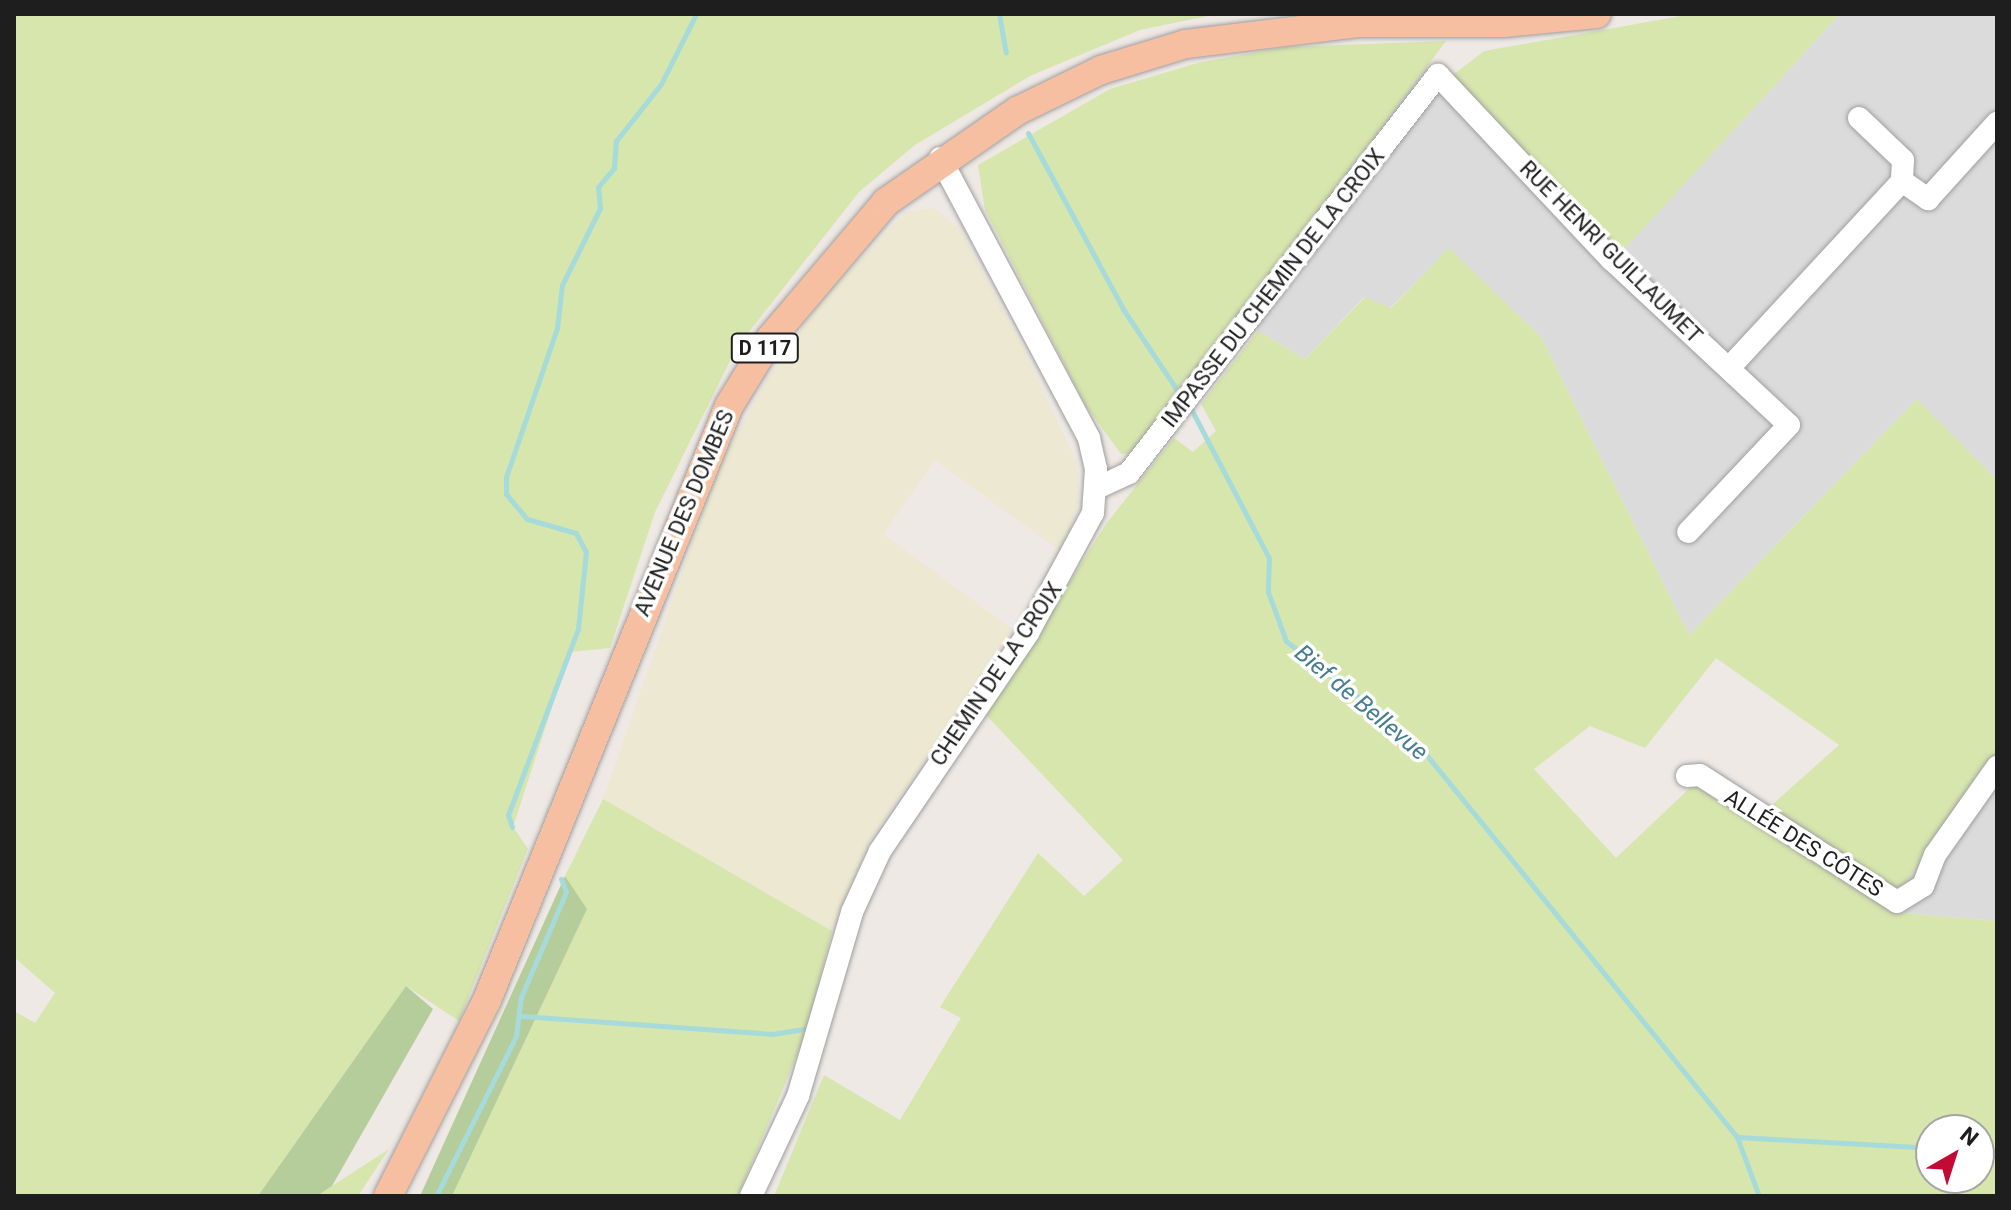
<!DOCTYPE html>
<html>
<head>
<meta charset="utf-8">
<style>
	body { margin:0 }
	#map { position:relative; width:2011px; height:1210px; overflow:hidden; background:#efe9e5; font-family:Roboto,sans-serif }
	div>[style] { position:absolute }
	.residential>* { inset:0; background:#dcdbdb }
	.farmland>* { inset:0; background:#ece8d1 }
	.grass>* { inset:0; background:#d6e6ad }
	.forest>* { inset:0; background:#b5cc9b }
	.stream>* { height:5px; margin:-2.5px; padding:0 2.5px; transform-origin:2.5px; border-radius:2.5px; background:#a7dada }
	.roads { filter:drop-shadow(0 0 2px #9f9f9f) drop-shadow(0 0 2px #9f9f9f) }
	.minor>* { height:22px; margin:-11px; padding:0 11px; transform-origin:11px; border-radius:11px; background:#fff }
	.major>* { height:28px; margin:-14px; padding:0 14px; transform-origin:14px; border-radius:14px; background:#f7bfa1 }
	span { translate:-50% -50%; white-space:nowrap; text-align:center; line-height:1.15; -webkit-text-stroke:7px #fff; paint-order:stroke }
	.shield-label span { padding:2px 6px; background:#fff; border:2px solid; border-radius:6px; -webkit-text-stroke-width:0 }
	.shield-label { font-size:20px; color:#1e1e1e; font-weight:700 }
	.street-label { font-size:22px; color:#1e1e1e }
	.water-label { font-size:24px; color:#467d92; font-style:italic }
	.frame { position:absolute; inset:0; border:16px solid #1e1e1e; pointer-events:none }
	.north { position:absolute; left:1915px; top:1114px; width:80px; height:80px; box-sizing:border-box; background:#fff; border:2px solid #a5a5a5; border-radius:50%; rotate:39deg; font-size:22px; font-weight:700; line-height:32px; text-align:center; color:#1e1e1e }
	.north::after { content:''; display:block; margin:auto; width:28px; height:36px; background:#c20a34; clip-path:polygon(50% 0,100% 100%,50% 72%,0 100%) }
</style>
</head>
<body>
<div id="map">
	<div class="residential">
		<div style="clip-path:polygon(1840px 14px,1997px 14px,1997px 480px,1916px 400px,1689px 635px,1541px 337px,1449px 249px,1390px 308px,1364px 297px,1305px 359px,1258px 331px,1250px 301px,1425px 68px,1449px 78px,1618px 255px)"></div>
		<div style="clip-path:polygon(1997px 754px,1997px 921px,1904px 913px,1903px 886px)"></div>
	</div>
	<div class="farmland">
		<div style="clip-path:polygon(934px 208px,959px 228px,1021px 344px,1077px 462px,1079px 499px,1063px 553px,935px 460px,883px 534px,1012px 629px,868px 844px,832px 931px,603px 799px,719px 466px,767px 379px,823px 298px,906px 212px)"></div>
	</div>
	<div class="grass">
		<div style="clip-path:polygon(14px 14px,1218px 14px,1140px 30px,1030px 76px,915px 145px,859px 192px,737px 347px,655px 512px,610px 648px,570px 652px,513px 827px,528px 849px,459px 1021px,406px 986px,258px 1196px,14px 1196px,14px 1011px,35px 1023px,55px 993px,14px 957px)"></div>
		<div style="clip-path:polygon(1692px 14px,1840px 14px,1618px 256px,1449px 78px,1484px 51px)"></div>
		<div style="clip-path:polygon(1446px 41px,1137px 453px,1121px 454px,1086px 406px,985px 210px,978px 165px,1110px 89px,1201px 62px,1288px 47px)"></div>
		<div style="clip-path:polygon(evenodd,1449px 248px,1541px 337px,1689px 635px,1917px 399px,1997px 480px,1997px 754px,1903px 886px,1893px 889px,1764px 812px,1839px 745px,1716px 658px,1645px 748px,1590px 726px,1534px 769px,1616px 858px,1693px 785px,1904px 913px,1997px 921px,1997px 1196px,774px 1196px,824px 1075px,900px 1120px,961px 1018px,940px 1007px,1038px 853px,1084px 896px,1123px 860px,986px 715px,1106px 524px,1174px 438px,1193px 452px,1216px 431px,1201px 404px,1258px 331px,1305px 359px,1365px 297px,1391px 308px,1449px 248px,1931px 1130px,1979px 1130px,1979px 1178px,1931px 1178px,1931px 1130px)"></div>
		<div style="clip-path:polygon(603px 799px,832px 931px,805px 1036px,738px 1196px,452px 1196px,587px 909px,565px 876px)"></div>
		<div style="clip-path:polygon(389px 1149px,358px 1196px,317px 1196px,332px 1186px)"></div>
	</div>
	<div class="forest">
		<div style="clip-path:polygon(565px 876px,587px 909px,452px 1196px,420px 1196px)"></div>
		<div style="clip-path:polygon(406px 986px,433px 1009px,332px 1186px,317px 1196px,258px 1196px)"></div>
	</div>
	<div class="stream">
		<div style="left:999px;top:14px;width:39px;rotate:80deg"></div>
		<div style="left:1028px;top:133px;width:200px;rotate:61.6deg"></div>
		<div style="left:1123px;top:309px;width:105px;rotate:56.3deg"></div>
		<div style="left:1190px;top:407px;width:170px;rotate:62.4deg"></div>
		<div style="left:1269px;top:558px;width:34px;rotate:92deg"></div>
		<div style="left:1268px;top:592px;width:52px;rotate:69.8deg"></div>
		<div style="left:1286px;top:641px;width:165px;rotate:37.8deg"></div>
		<div style="left:1416px;top:742px;width:509px;rotate:50.9deg"></div>
		<div style="left:1737px;top:1137px;width:194px;rotate:3.2deg"></div>
		<div style="left:512px;top:827px;width:13px;rotate:-108deg"></div>
		<div style="left:508px;top:815px;width:199px;rotate:-69.4deg"></div>
		<div style="left:578px;top:629px;width:77px;rotate:-84.1deg"></div>
		<div style="left:586px;top:552px;width:21px;rotate:-118deg"></div>
		<div style="left:576px;top:533px;width:51px;rotate:-164.1deg"></div>
		<div style="left:527px;top:519px;width:33px;rotate:-130deg"></div>
		<div style="left:506px;top:494px;width:17px;rotate:-90deg"></div>
		<div style="left:506px;top:477px;width:157px;rotate:-71.1deg"></div>
		<div style="left:557px;top:328px;width:43px;rotate:-83.4deg"></div>
		<div style="left:562px;top:285px;width:86px;rotate:-63.7deg"></div>
		<div style="left:600px;top:208px;width:21px;rotate:-95deg"></div>
		<div style="left:598px;top:187px;width:25px;rotate:-50deg"></div>
		<div style="left:614px;top:168px;width:27px;rotate:-86deg"></div>
		<div style="left:616px;top:141px;width:73px;rotate:-51.7deg"></div>
		<div style="left:661px;top:84px;width:78px;rotate:-63.4deg"></div>
		<div style="left:522px;top:1016px;width:251px;rotate:4.1deg"></div>
		<div style="left:772px;top:1034px;width:32px;rotate:-9deg"></div>
		<div style="left:1737px;top:1137px;width:63px;rotate:69.6deg"></div>
		<div style="left:1979px;top:1151px;width:18px;rotate:3deg"></div>
		<div style="left:436px;top:1196px;width:179px;rotate:-63.4deg"></div>
		<div style="left:516px;top:1036px;width:39px;rotate:-83deg"></div>
		<div style="left:521px;top:997px;width:114px;rotate:-66.8deg"></div>
		<div style="left:566px;top:892px;width:14px;rotate:-111deg"></div>
	</div>
	<div class="roads">
		<div class="minor">
			<div style="left:1859px;top:118px;width:61px;rotate:43.7deg"></div>
			<div style="left:1903px;top:160px;width:21px;rotate:93deg"></div>
			<div style="left:1729px;top:368px;width:255px;rotate:-47.2deg"></div>
			<div style="left:1902px;top:181px;width:32px;rotate:35deg"></div>
			<div style="left:1928px;top:199px;width:103px;rotate:-47.8deg"></div>
			<div style="left:1097px;top:488px;width:35px;rotate:-25deg"></div>
			<div style="left:1129px;top:473px;width:504px;rotate:-52.17deg"></div>
			<div style="left:1438px;top:75px;width:253px;rotate:46.8deg"></div>
			<div style="left:1611px;top:259px;width:243px;rotate:43deg"></div>
			<div style="left:1789px;top:425px;width:147px;rotate:133.3deg"></div>
			<div style="left:1687px;top:776px;width:13px;rotate:-4deg"></div>
			<div style="left:1700px;top:775px;width:234px;rotate:32.8deg"></div>
			<div style="left:1897px;top:902px;width:31px;rotate:-32deg"></div>
			<div style="left:1923px;top:886px;width:33px;rotate:-69deg"></div>
			<div style="left:1935px;top:855px;width:108px;rotate:-54.8deg"></div>
			<div style="left:751px;top:1196px;width:110px;rotate:-64.8deg"></div>
			<div style="left:798px;top:1096px;width:192px;rotate:-73.6deg"></div>
			<div style="left:852px;top:912px;width:67px;rotate:-65.3deg"></div>
			<div style="left:880px;top:851px;width:263px;rotate:-55.8deg"></div>
			<div style="left:1028px;top:633px;width:136px;rotate:-61.6deg"></div>
			<div style="left:1093px;top:513px;width:44px;rotate:-86.1deg"></div>
			<div style="left:1096px;top:469px;width:32px;rotate:-103deg"></div>
			<div style="left:1089px;top:438px;width:317px;rotate:-118deg"></div>
		</div>
		<div class="major">
			<div style="left:388px;top:1196px;width:220px;rotate:-63.2deg"></div>
			<div style="left:487px;top:1000px;width:641px;rotate:-67.83deg"></div>
			<div style="left:729px;top:406px;width:79px;rotate:-58.5deg"></div>
			<div style="left:770px;top:339px;width:180px;rotate:-49.7deg"></div>
			<div style="left:886px;top:202px;width:160px;rotate:-34.8deg"></div>
			<div style="left:1017px;top:111px;width:93px;rotate:-26deg"></div>
			<div style="left:1101px;top:70px;width:89px;rotate:-17deg"></div>
			<div style="left:1186px;top:44px;width:175px;rotate:-6.9deg"></div>
			<div style="left:1360px;top:23px;width:143px"></div>
			<div style="left:1503px;top:23px;width:94px;rotate:-5.5deg"></div>
		</div>
	</div>
	<div class="shield-label">
		<span style="left:765px;top:348px">D 117</span>
	</div>
	<div class="street-label">
		<span style="left:1611px;top:252px;rotate:45deg">RUE HENRI GUILLAUMET</span>
		<span style="left:1273px;top:288px;rotate:-52deg">IMPASSE DU CHEMIN DE LA CROIX</span>
		<span style="left:684px;top:513px;rotate:-67deg">AVENUE DES DOMBES</span>
		<span style="left:996px;top:674px;rotate:-56deg">CHEMIN DE LA CROIX</span>
		<span style="left:1804px;top:843px;rotate:32deg">ALLÉE DES CÔTES</span>
	</div>
	<div class="water-label">
		<span style="left:1361px;top:703px;rotate:40deg">Bief de Bellevue</span>
	</div>
	<div class="frame"></div>
	<div class="north">N</div>
</div>
</body>
</html>
